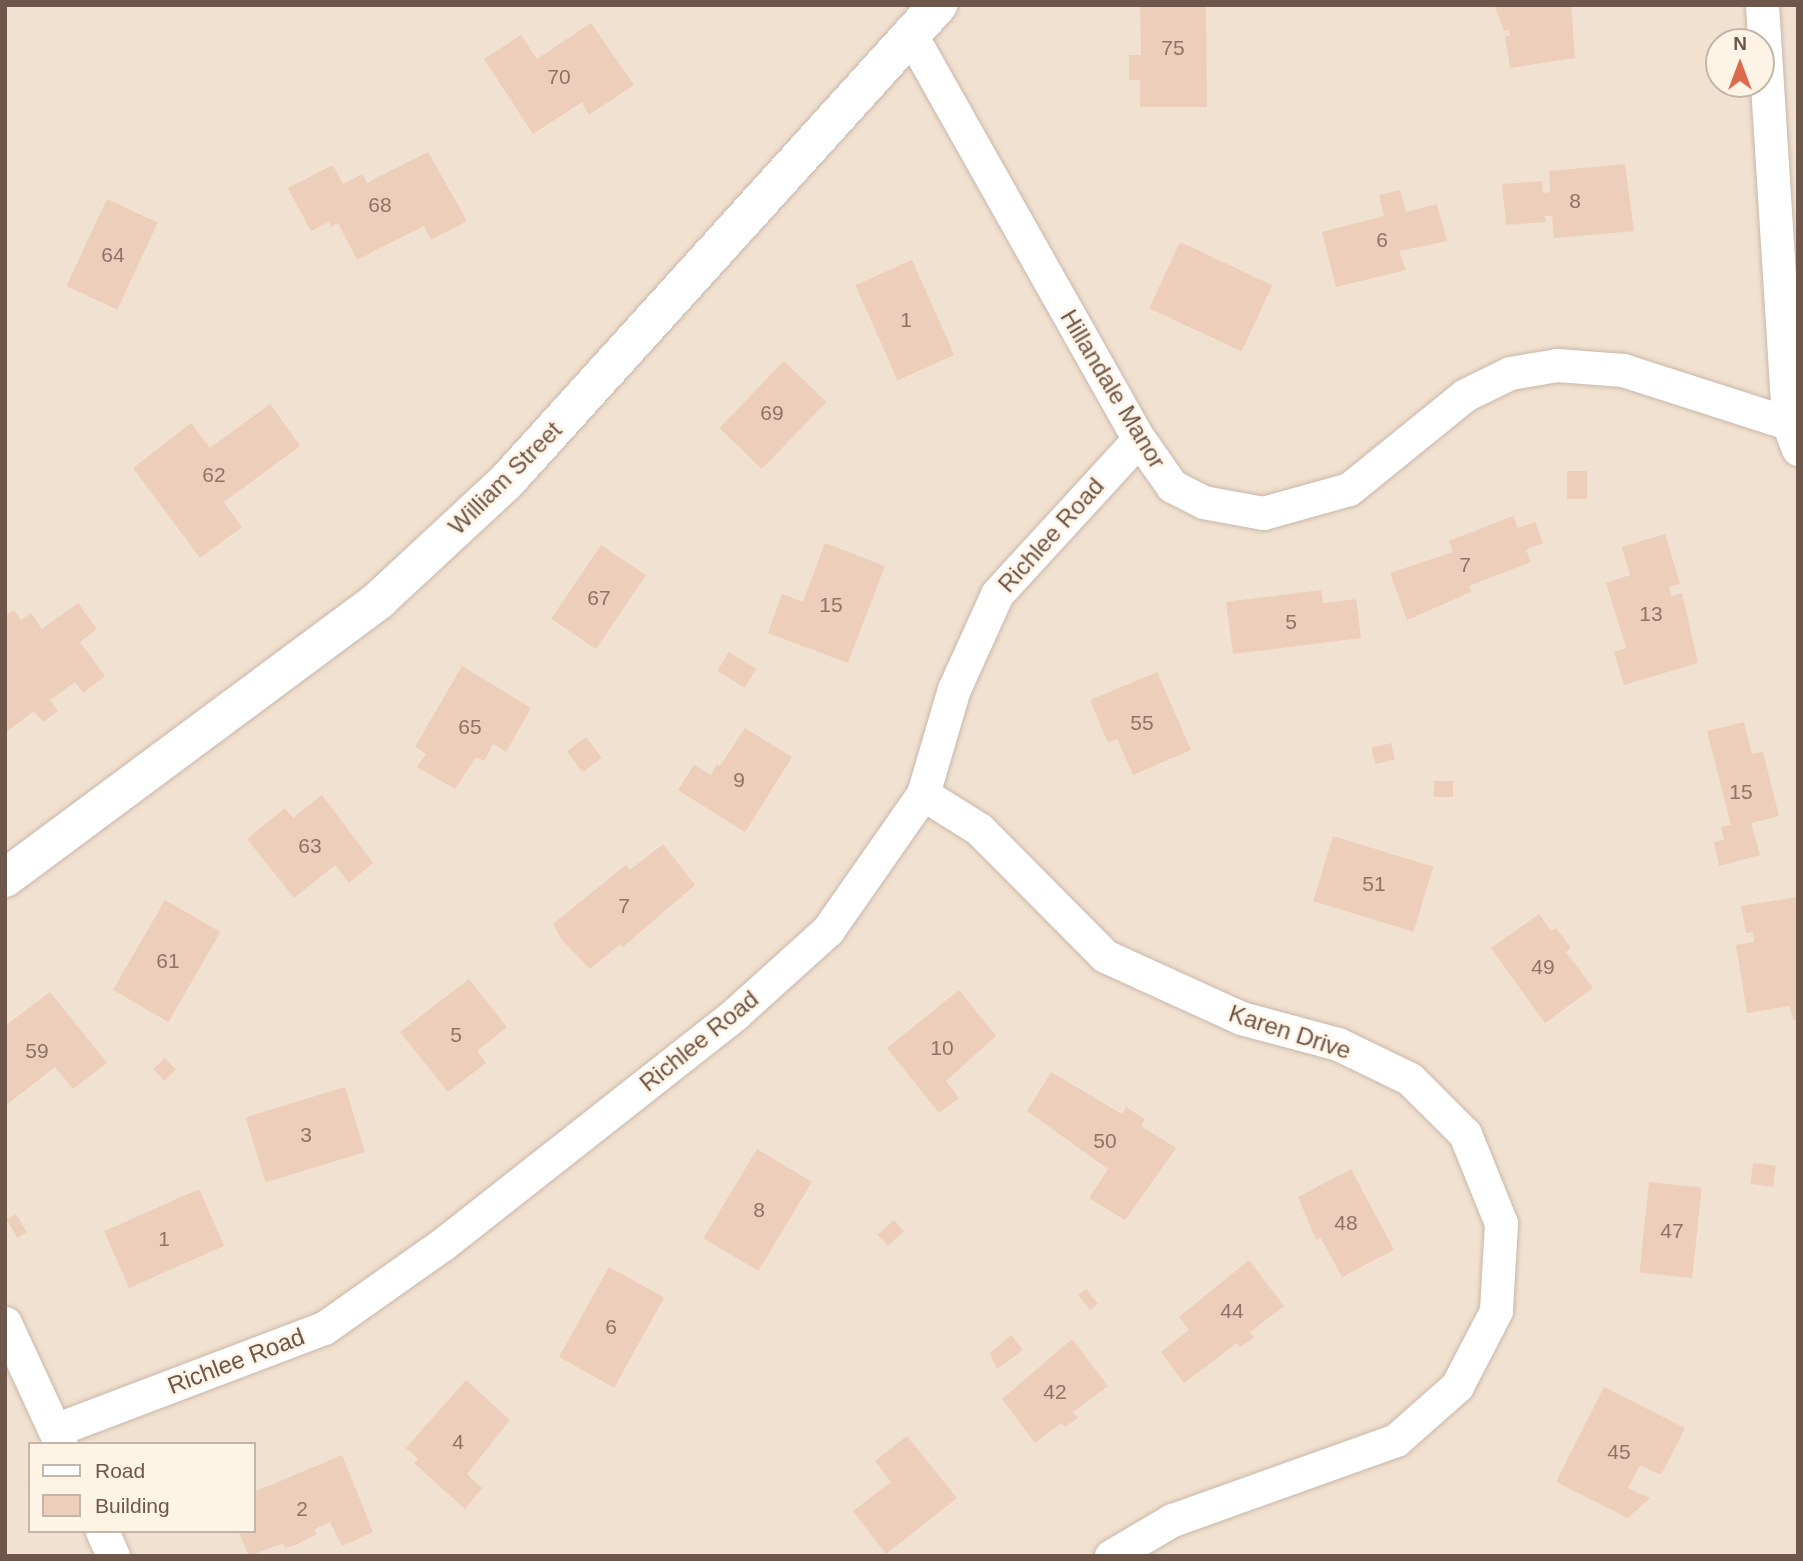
<!DOCTYPE html>
<html>
<head>
<meta charset="utf-8">
<style>
	body { margin:0 }
	#map { position:relative; width:1803px; height:1561px; overflow:hidden; background:#faf0e1; font-family:Helvetica,sans-serif }
	div>[style] { position:absolute }
	.residential>* { inset:0; background:#f1e1d0 }
	.building>* { inset:0; background:#edceba; transform-origin:0 0 }
	.roads { filter:drop-shadow(0 0 2px #c9b7a9) drop-shadow(0 0 2px #c9b7a9) }
	.minor>* { height:33px; margin:-16.5px; padding:0 16.5px; transform-origin:16.5px; border-radius:16.5px; background:#fff }
	.tertiary>* { height:38px; margin:-19px; padding:0 19px; transform-origin:19px; border-radius:19px; background:#fff }
	span { translate:-50% -50%; white-space:nowrap; text-align:center; line-height:1.15; -webkit-text-stroke:5px #fef4e6; paint-order:stroke }
	.number-label { font-size:21px; color:#8e7466 }
	.number-label span { -webkit-text-stroke-width:0 }
	.street-label { font-size:24px; color:#6f564a }
	.frame { position:absolute; inset:0; border:7px solid #6f564a; pointer-events:none }
	.legend { position:absolute; left:28px; top:1442px; width:228px; height:91px; box-sizing:border-box; background:#fef4e6; border:2px solid #c5b5a8; margin:0; padding:9px 12px; list-style:none; font-size:21px; color:#6f564a }
	.legend li { display:flex; align-items:center; gap:14px; height:35px }
	.legend b { width:35px; border:2px solid #c5b5a8 }
	.north { position:absolute; left:1705px; top:28px; width:70px; height:70px; box-sizing:border-box; background:#fef4e6; border:2px solid #c5b5a8; border-radius:50%; rotate:0deg; font-size:19px; font-weight:700; line-height:28px; text-align:center; color:#6f564a }
	.north::after { content:''; display:block; margin:auto; width:24px; height:32px; background:#dc6b4d; clip-path:polygon(50% 0,100% 100%,50% 72%,0 100%) }
</style>
</head>
<body>
<div id="map">
	<div class="residential">
		<div style="clip-path:polygon(evenodd,5px 5px,1798px 5px,1798px 1556px,5px 1556px,5px 5px,1719px 42px,1761px 42px,1761px 84px,1719px 84px,1719px 42px,5px 5px,30px 1444px,254px 1444px,254px 1531px,30px 1531px,30px 1444px)"></div>
	</div>
	<div class="building">
		<div style="clip-path:polygon(1140px 5px,1206px 5px,1207px 107px,1140px 107px,1140px 80px,1129px 80px,1129px 55px,1141px 55px)"></div>
		<div style="clip-path:polygon(1494px 5px,1571px 5px,1575px 58px,1510px 68px,1505px 36px,1510px 36px,1509px 30px,1504px 31px)"></div>
		<div style="clip-path:polygon(591px 23px,634px 85px,589px 115px,582px 102px,533px 134px,484px 59px,521px 35px,537px 59px)"></div>
		<div style="clip-path:polygon(428px 152px,467px 221px,431px 240px,424px 226px,357px 260px,338px 223px,331px 227px,329px 222px,311px 231px,288px 188px,333px 165px,343px 184px,363px 174px,367px 183px)"></div>
		<div style="clip-path:polygon(1625px 164px,1634px 231px,1554px 238px,1552px 216px,1545px 216px,1546px 222px,1506px 225px,1502px 184px,1542px 181px,1543px 193px,1550px 192px,1549px 171px)"></div>
		<div style="clip-path:polygon(1400px 190px,1406px 212px,1437px 204px,1447px 241px,1399px 251px,1406px 270px,1336px 287px,1322px 232px,1384px 216px,1379px 195px)"></div>
		<div style="left:107px;top:199px;width:56px;height:96px;rotate:25deg"></div>
		<div style="left:1180px;top:242px;width:102px;height:73px;rotate:25deg"></div>
		<div style="left:912px;top:260px;width:104px;height:62px;rotate:66deg"></div>
		<div style="left:784px;top:361px;width:59px;height:93px;rotate:44deg"></div>
		<div style="clip-path:polygon(270px 404px,300px 446px,224px 502px,242px 527px,200px 558px,133px 468px,191px 423px,210px 448px)"></div>
		<div style="left:1567px;top:471px;width:20px;height:28px"></div>
		<div style="clip-path:polygon(1513px 516px,1518px 528px,1535px 522px,1543px 543px,1526px 550px,1531px 562px,1469px 586px,1471px 592px,1407px 620px,1390px 573px,1453px 552px,1449px 541px)"></div>
		<div style="clip-path:polygon(1665px 534px,1680px 584px,1669px 587px,1671px 596px,1682px 593px,1698px 663px,1624px 685px,1614px 652px,1626px 648px,1606px 583px,1630px 575px,1622px 547px)"></div>
		<div style="clip-path:polygon(825px 543px,885px 566px,848px 663px,768px 633px,782px 594px,803px 602px)"></div>
		<div style="left:601px;top:545px;width:54px;height:89px;rotate:34deg"></div>
		<div style="clip-path:polygon(1321px 590px,1323px 603px,1356px 599px,1361px 638px,1233px 654px,1226px 602px)"></div>
		<div style="clip-path:polygon(78px 603px,97px 629px,80px 642px,105px 676px,83px 693px,75px 682px,50px 700px,58px 711px,43px 722px,34px 711px,5px 733px,5px 616px,14px 610px,21px 620px,31px 613px,42px 629px)"></div>
		<div style="left:729px;top:652px;width:32px;height:22px;rotate:32deg"></div>
		<div style="clip-path:polygon(462px 666px,531px 708px,506px 752px,493px 744px,484px 761px,476px 757px,455px 789px,417px 767px,426px 754px,415px 747px)"></div>
		<div style="clip-path:polygon(1157px 672px,1191px 750px,1133px 775px,1117px 739px,1108px 743px,1090px 700px)"></div>
		<div style="clip-path:polygon(1744px 722px,1752px 754px,1763px 752px,1779px 816px,1751px 823px,1760px 855px,1719px 866px,1714px 842px,1724px 840px,1721px 827px,1731px 825px,1707px 731px)"></div>
		<div style="clip-path:polygon(745px 728px,792px 757px,745px 832px,678px 790px,694px 765px,711px 775px,717px 764px,720px 766px)"></div>
		<div style="left:586px;top:737px;width:26px;height:24px;rotate:53deg"></div>
		<div style="left:1391px;top:743px;width:17px;height:20px;rotate:77deg"></div>
		<div style="left:1434px;top:781px;width:19px;height:16px"></div>
		<div style="clip-path:polygon(322px 795px,373px 863px,349px 883px,335px 865px,294px 898px,247px 839px,285px 808px,293px 818px)"></div>
		<div style="left:1333px;top:836px;width:105px;height:68px;rotate:17deg"></div>
		<div style="clip-path:polygon(663px 844px,695px 885px,623px 947px,620px 944px,590px 969px,562px 940px,553px 924px,626px 865px,630px 870px)"></div>
		<div style="clip-path:polygon(1798px 897px,1798px 1019px,1793px 1020px,1790px 1006px,1747px 1013px,1736px 945px,1754px 942px,1753px 932px,1746px 933px,1741px 906px)"></div>
		<div style="left:165px;top:900px;width:64px;height:104px;rotate:30deg"></div>
		<div style="clip-path:polygon(1539px 914px,1551px 931px,1556px 928px,1571px 948px,1566px 952px,1593px 988px,1545px 1023px,1491px 948px)"></div>
		<div style="clip-path:polygon(469px 979px,507px 1027px,477px 1051px,486px 1063px,448px 1092px,400px 1032px)"></div>
		<div style="clip-path:polygon(959px 990px,996px 1036px,946px 1081px,959px 1098px,939px 1113px,887px 1048px)"></div>
		<div style="clip-path:polygon(50px 992px,107px 1063px,73px 1089px,55px 1067px,5px 1106px,5px 1026px)"></div>
		<div style="left:165px;top:1058px;width:16px;height:16px;rotate:47deg"></div>
		<div style="clip-path:polygon(1051px 1072px,1122px 1114px,1126px 1107px,1145px 1119px,1141px 1126px,1176px 1148px,1125px 1220px,1089px 1198px,1108px 1169px,1027px 1111px)"></div>
		<div style="left:345px;top:1087px;width:68px;height:104px;rotate:73deg"></div>
		<div style="left:757px;top:1149px;width:64px;height:104px;rotate:31deg"></div>
		<div style="left:1753px;top:1163px;width:23px;height:21px;rotate:7deg"></div>
		<div style="clip-path:polygon(1351px 1169px,1394px 1250px,1342px 1277px,1321px 1238px,1316px 1240px,1298px 1197px)"></div>
		<div style="left:1649px;top:1182px;width:53px;height:91px;rotate:6deg"></div>
		<div style="left:199px;top:1189px;width:62px;height:104px;rotate:66deg"></div>
		<div style="left:16px;top:1214px;width:21px;height:11px;rotate:59deg"></div>
		<div style="left:894px;top:1220px;width:15px;height:22px;rotate:48deg"></div>
		<div style="clip-path:polygon(1249px 1260px,1284px 1306px,1250px 1332px,1254px 1338px,1240px 1347px,1237px 1343px,1184px 1383px,1161px 1352px,1189px 1330px,1179px 1317px)"></div>
		<div style="left:609px;top:1267px;width:63px;height:103px;rotate:29deg"></div>
		<div style="left:1086px;top:1289px;width:19px;height:10px;rotate:51deg"></div>
		<div style="clip-path:polygon(1011px 1335px,1023px 1350px,997px 1369px,990px 1353px)"></div>
		<div style="clip-path:polygon(1072px 1339px,1108px 1386px,1073px 1412px,1078px 1418px,1065px 1427px,1061px 1423px,1035px 1443px,1002px 1399px)"></div>
		<div style="clip-path:polygon(466px 1380px,510px 1420px,467px 1474px,482px 1488px,465px 1509px,414px 1463px,418px 1459px,406px 1448px)"></div>
		<div style="clip-path:polygon(1604px 1387px,1685px 1428px,1661px 1475px,1640px 1465px,1628px 1488px,1650px 1498px,1628px 1518px,1556px 1482px)"></div>
		<div style="clip-path:polygon(907px 1436px,957px 1498px,886px 1554px,853px 1511px,891px 1482px,875px 1461px)"></div>
		<div style="clip-path:polygon(342px 1455px,373px 1532px,342px 1546px,330px 1522px,314px 1529px,317px 1534px,295px 1545px,285px 1548px,283px 1543px,249px 1556px,238px 1531px,254px 1531px,254px 1492px)"></div>
	</div>
	<div class="roads">
		<div class="minor">
			<div style="left:1762px;top:5px;width:419px;rotate:86.4deg"></div>
			<div style="left:1788px;top:423px;width:28px;rotate:69deg"></div>
			<div style="left:911px;top:35px;width:464px;rotate:60.6deg"></div>
			<div style="left:1139px;top:439px;width:57px;rotate:54.9deg"></div>
			<div style="left:1172px;top:486px;width:35px;rotate:27deg"></div>
			<div style="left:1203px;top:502px;width:61px;rotate:10.4deg"></div>
			<div style="left:1263px;top:513px;width:89px;rotate:-15.6deg"></div>
			<div style="left:1349px;top:489px;width:149px;rotate:-39deg"></div>
			<div style="left:1465px;top:395px;width:50px;rotate:-26.1deg"></div>
			<div style="left:1510px;top:373px;width:48px;rotate:-9.7deg"></div>
			<div style="left:1557px;top:365px;width:66px;rotate:4.3deg"></div>
			<div style="left:1623px;top:370px;width:173px;rotate:17.8deg"></div>
			<div style="left:923px;top:794px;width:66px;rotate:32deg"></div>
			<div style="left:979px;top:829px;width:179px;rotate:45.2deg"></div>
			<div style="left:1105px;top:956px;width:149px;rotate:24.5deg"></div>
			<div style="left:1241px;top:1018px;width:100px;rotate:15deg"></div>
			<div style="left:1338px;top:1044px;width:80px;rotate:25.9deg"></div>
			<div style="left:1410px;top:1079px;width:78px;rotate:45deg"></div>
			<div style="left:1465px;top:1134px;width:96px;rotate:68deg"></div>
			<div style="left:1501px;top:1223px;width:88px;rotate:93.3deg"></div>
			<div style="left:1496px;top:1311px;width:85px;rotate:117.5deg"></div>
			<div style="left:1457px;top:1386px;width:81px;rotate:138.5deg"></div>
			<div style="left:1396px;top:1440px;width:238px;rotate:160.3deg"></div>
			<div style="left:1172px;top:1520px;width:71px;rotate:149.5deg"></div>
			<div style="left:5px;top:1323px;width:133px;rotate:65.2deg"></div>
			<div style="left:55px;top:1430px;width:288px;rotate:-20.8deg"></div>
			<div style="left:324px;top:1328px;width:146px;rotate:-35.2deg"></div>
			<div style="left:443px;top:1244px;width:372px;rotate:-38.2deg"></div>
			<div style="left:735px;top:1014px;width:125px;rotate:-42.1deg"></div>
			<div style="left:828px;top:930px;width:166px;rotate:-55.1deg"></div>
			<div style="left:923px;top:794px;width:109px;rotate:-73.6deg"></div>
			<div style="left:954px;top:689px;width:104px;rotate:-65.6deg"></div>
			<div style="left:997px;top:594px;width:210px;rotate:-47.5deg"></div>
			<div style="left:102px;top:1531px;width:27px;rotate:66deg"></div>
		</div>
		<div class="tertiary">
			<div style="left:5px;top:878px;width:467px;rotate:-36.6deg"></div>
			<div style="left:380px;top:599px;width:172px;rotate:-42.9deg"></div>
			<div style="left:506px;top:482px;width:644px;rotate:-47.83deg"></div>
		</div>
	</div>
	<div class="number-label">
		<span style="left:1173px;top:48px">75</span>
		<span style="left:559px;top:77px">70</span>
		<span style="left:1575px;top:201px">8</span>
		<span style="left:380px;top:205px">68</span>
		<span style="left:1382px;top:240px">6</span>
		<span style="left:113px;top:255px">64</span>
		<span style="left:906px;top:320px">1</span>
		<span style="left:772px;top:413px">69</span>
		<span style="left:214px;top:475px">62</span>
		<span style="left:1465px;top:565px">7</span>
		<span style="left:599px;top:598px">67</span>
		<span style="left:831px;top:605px">15</span>
		<span style="left:1651px;top:614px">13</span>
		<span style="left:1291px;top:622px">5</span>
		<span style="left:1142px;top:723px">55</span>
		<span style="left:470px;top:727px">65</span>
		<span style="left:739px;top:780px">9</span>
		<span style="left:1741px;top:792px">15</span>
		<span style="left:310px;top:846px">63</span>
		<span style="left:1374px;top:884px">51</span>
		<span style="left:624px;top:906px">7</span>
		<span style="left:168px;top:961px">61</span>
		<span style="left:1543px;top:967px">49</span>
		<span style="left:456px;top:1035px">5</span>
		<span style="left:942px;top:1048px">10</span>
		<span style="left:37px;top:1051px">59</span>
		<span style="left:306px;top:1135px">3</span>
		<span style="left:1105px;top:1141px">50</span>
		<span style="left:759px;top:1210px">8</span>
		<span style="left:1346px;top:1223px">48</span>
		<span style="left:1672px;top:1231px">47</span>
		<span style="left:164px;top:1239px">1</span>
		<span style="left:1232px;top:1311px">44</span>
		<span style="left:611px;top:1327px">6</span>
		<span style="left:1055px;top:1392px">42</span>
		<span style="left:458px;top:1442px">4</span>
		<span style="left:1619px;top:1452px">45</span>
		<span style="left:302px;top:1509px">2</span>
	</div>
	<div class="street-label">
		<span style="left:1113px;top:389px;rotate:59deg">Hillandale Manor</span>
		<span style="left:505px;top:478px;rotate:-45deg">William Street</span>
		<span style="left:1051px;top:535px;rotate:-48deg">Richlee Road</span>
		<span style="left:1290px;top:1032px;rotate:18deg">Karen Drive</span>
		<span style="left:699px;top:1041px;rotate:-39deg">Richlee Road</span>
		<span style="left:236px;top:1361px;rotate:-21deg">Richlee Road</span>
	</div>
	<div class="frame"></div>
	<ul class="legend">
	<li><b style="height:9px;background:#fff"></b>Road</li>
	<li><b style="height:19px;background:#edceba"></b>Building</li>
	</ul>
	<div class="north">N</div>
</div>
</body>
</html>
